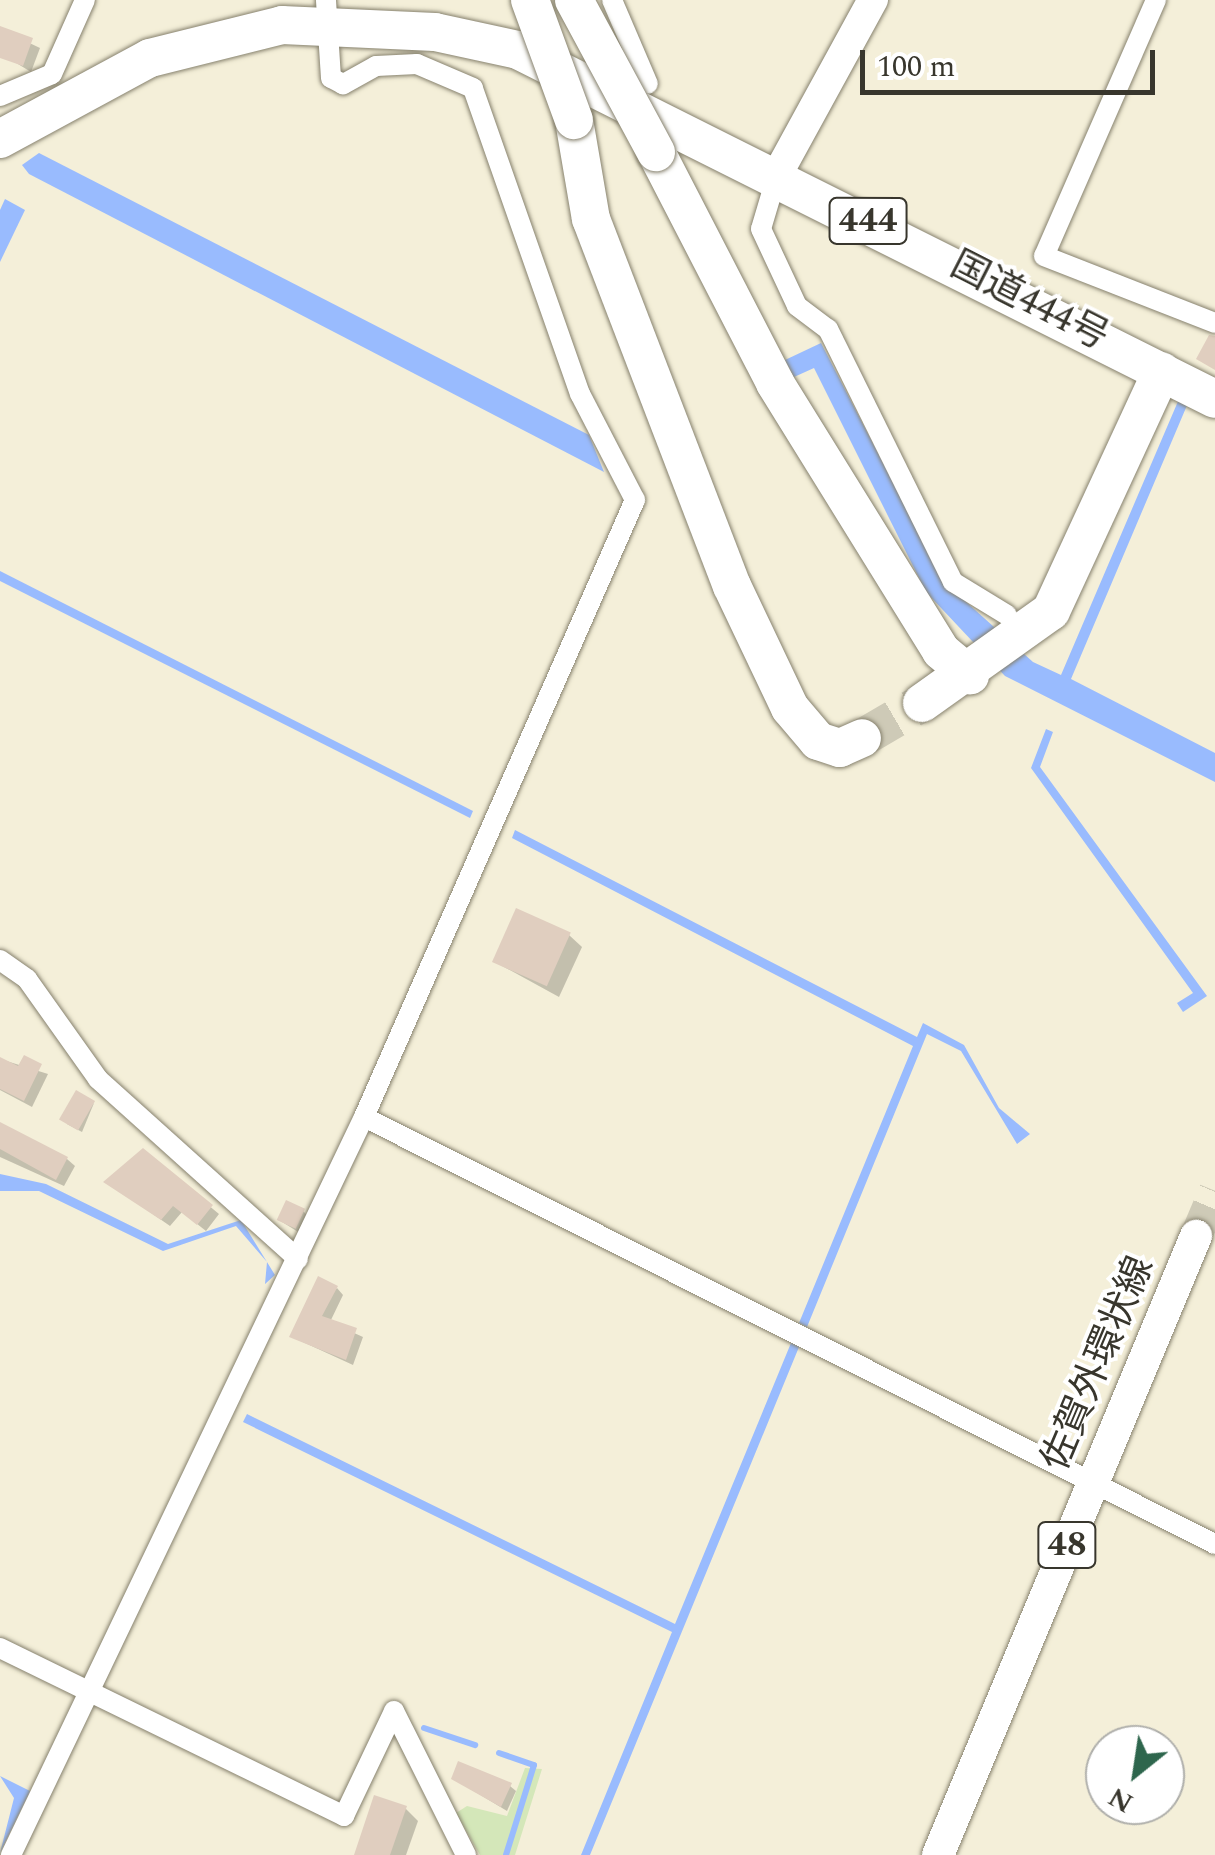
<!DOCTYPE html>
<html>
<head>
<meta charset="utf-8">
<style>
	body { margin:0 }
	#map { position:relative; width:1215px; height:1855px; overflow:hidden; background:#f4efd9; font-family:Spectral,"Noto Sans JP",serif }
	div>[style] { position:absolute }
	.green>* { inset:0; background:#d4e7b9 }
	.water>* { inset:0; background:#99bbfe }
	.shadow>* { inset:0; background:#0003 }
	.stream>* { height:6px; margin:-3px; padding:0 3px; transform-origin:3px; border-radius:3px; background:#99bbfe }
	.building>* { inset:0; background:#e0cebf; transform-origin:0 0 }
	.primary-tunnel>* { height:32px; margin-top:-16px; transform-origin:0; background:repeating-linear-gradient(90deg,#cecab7 0 32px,transparent 0 48px) }
	.highway-tunnel>* { height:38px; margin-top:-19px; transform-origin:0; background:repeating-linear-gradient(90deg,#cecab7 0 38px,transparent 0 57px) }
	.roads { filter:drop-shadow(0 0 2px #86816d) drop-shadow(0 0 2px #86816d) }
	.street>* { height:20px; margin:-10px; padding:0 10px; transform-origin:10px; border-radius:10px; background:#fff }
	.secondary>* { height:30px; margin:-15px; padding:0 15px; transform-origin:15px; border-radius:15px; background:#fff }
	.primary>* { height:32px; margin:-16px; padding:0 16px; transform-origin:16px; border-radius:16px; background:#fff }
	.highway>* { height:38px; margin:-19px; padding:0 19px; transform-origin:19px; border-radius:19px; background:#fff }
	.bridges { filter:drop-shadow(0 0 2px #86816d) drop-shadow(0 0 2px #86816d) }
	.highway-bridge>* { height:38px; margin:-19px; padding:0 19px; transform-origin:19px; border-radius:19px; background:#fff }
	span { translate:-50% -50%; white-space:nowrap; text-align:center; line-height:1.15; -webkit-text-stroke:8px #fff; paint-order:stroke }
	.shield-label span { padding:2px 8px; background:#fff; border:2px solid; border-radius:8px; -webkit-text-stroke-width:0 }
	.shield-label { font-size:35px; color:#38362d; font-weight:700 }
	.street-label { font-size:38px; color:#38362d }
	.north { position:absolute; left:1085px; top:1725px; width:100px; height:100px; box-sizing:border-box; background:#fff; border:2px solid #afafab; border-radius:50%; rotate:210deg; font-size:28px; font-weight:700; line-height:40px; text-align:center; color:#38362d }
	.north::after { content:''; display:block; margin:auto; width:35px; height:45px; background:#2e664d; clip-path:polygon(50% 0,100% 100%,50% 72%,0 100%) }
	.scale { position:absolute; left:860px; top:50px; width:295px; height:45px; box-sizing:border-box; border:5px solid #38362d; border-top:0; padding-left:12px; font-size:30px; line-height:35px; white-space:nowrap; color:#38362d; -webkit-text-stroke:8px #fff; paint-order:stroke }
</style>
</head>
<body>
<div id="map">
	<div class="green">
		<div style="clip-path:polygon(525px 1768px,542px 1769px,515px 1855px,480px 1855px,456px 1813px,467px 1806px,507px 1816px)"></div>
	</div>
	<div class="water">
		<div style="clip-path:polygon(39px 153px,589px 435px,604px 472px,29px 174px,22px 165px)"></div>
		<div style="clip-path:polygon(5px 199px,25px 210px,0 262px,0 210px)"></div>
		<div style="clip-path:polygon(821px 343px,945px 583px,1033px 662px,1061px 675px,1179px 399px,1188px 403px,1071px 679px,1215px 753px,1215px 782px,1005px 676px,926px 592px,814px 368px,794px 377px,785px 360px)"></div>
		<div style="clip-path:polygon(0 571px,473px 811px,470px 818px,0 581px)"></div>
		<div style="clip-path:polygon(1046px 729px,1053px 732px,1040px 767px,1207px 996px,1183px 1012px,1177px 1003px,1193px 993px,1031px 768px)"></div>
		<div style="clip-path:polygon(515px 830px,917px 1037px,923px 1023px,964px 1045px,999px 1108px,1030px 1134px,1017px 1144px,961px 1051px,927px 1034px,807px 1327px,799px 1323px,913px 1046px,512px 838px)"></div>
		<div style="clip-path:polygon(0 1174px,46px 1184px,168px 1244px,241px 1220px,275px 1275px,265px 1284px,267px 1262px,236px 1226px,163px 1251px,39px 1191px,0 1191px)"></div>
		<div style="clip-path:polygon(791px 1343px,799px 1347px,590px 1855px,581px 1855px,672px 1632px,243px 1422px,247px 1414px,675px 1624px)"></div>
		<div style="clip-path:polygon(0 1776px,30px 1791px,0 1853px,14px 1798px)"></div>
	</div>
	<div class="shadow">
		<div style="clip-path:polygon(0 29px,40px 48px,31px 72px,0 53px)"></div>
		<div style="clip-path:polygon(569px 935px,582px 947px,559px 997px,495px 962px)"></div>
		<div style="clip-path:polygon(0 1059px,48px 1074px,32px 1107px,0 1090px)"></div>
		<div style="clip-path:polygon(94px 1103px,82px 1132px,67px 1124px)"></div>
		<div style="clip-path:polygon(0 1125px,67px 1159px,75px 1166px,64px 1186px,0 1157px)"></div>
		<div style="clip-path:polygon(143px 1151px,219px 1214px,206px 1231px,182px 1212px,170px 1226px,107px 1182px)"></div>
		<div style="clip-path:polygon(303px 1211px,311px 1219px,303px 1235px,279px 1220px)"></div>
		<div style="clip-path:polygon(337px 1288px,343px 1295px,330px 1322px,363px 1337px,353px 1365px,292px 1337px)"></div>
		<div style="clip-path:polygon(454px 1779px,510px 1786px,516px 1791px,507px 1811px)"></div>
		<div style="clip-path:polygon(405px 1808px,418px 1821px,406px 1855px,357px 1855px)"></div>
	</div>
	<div class="stream">
		<div style="left:424px;top:1728px;width:54px;rotate:18.4deg"></div>
		<div style="left:499px;top:1753px;width:37px;rotate:19deg"></div>
		<div style="left:534px;top:1765px;width:94px;rotate:107.3deg"></div>
	</div>
	<div class="building">
		<div style="clip-path:polygon(0 26px,33px 38px,23px 66px,0 58px)"></div>
		<div style="clip-path:polygon(1209px 335px,1215px 336px,1215px 370px,1196px 359px)"></div>
		<div style="left:516px;top:908px;width:60px;height:59px;rotate:24deg"></div>
		<div style="clip-path:polygon(24px 1055px,42px 1064px,24px 1101px,0 1089px,0 1057px,18px 1066px)"></div>
		<div style="left:76px;top:1090px;width:22px;height:34px;rotate:30deg"></div>
		<div style="clip-path:polygon(0 1122px,68px 1157px,56px 1180px,0 1149px)"></div>
		<div style="clip-path:polygon(143px 1148px,213px 1205px,197px 1225px,173px 1206px,161px 1220px,103px 1182px)"></div>
		<div style="left:286px;top:1200px;width:21px;height:22px;rotate:25deg"></div>
		<div style="clip-path:polygon(318px 1276px,338px 1286px,322px 1316px,357px 1328px,346px 1360px,289px 1337px)"></div>
		<div style="clip-path:polygon(458px 1761px,512px 1783px,501px 1807px,451px 1779px)"></div>
		<div style="clip-path:polygon(374px 1795px,407px 1806px,390px 1855px,354px 1855px)"></div>
	</div>
	<div class="primary-tunnel">
		<div style="left:1196px;top:1236px;width:49px;rotate:-67.1deg"></div>
	</div>
	<div class="highway-tunnel">
		<div style="left:862px;top:738px;width:69px;rotate:-30.3deg"></div>
	</div>
	<div class="roads">
		<div class="street">
			<div style="left:612px;top:0;width:91px;rotate:66.8deg"></div>
			<div style="left:1156px;top:0;width:279px;rotate:113.6deg"></div>
			<div style="left:1044px;top:256px;width:184px;rotate:21.4deg"></div>
			<div style="left:0;top:96px;width:56px;rotate:-22.9deg"></div>
			<div style="left:52px;top:74px;width:81px;rotate:-66deg"></div>
			<div style="left:777px;top:175px;width:56px;rotate:106.5deg"></div>
			<div style="left:761px;top:229px;width:85px;rotate:64.9deg"></div>
			<div style="left:797px;top:306px;width:39px;rotate:37deg"></div>
			<div style="left:828px;top:329px;width:282px;rotate:63.7deg"></div>
			<div style="left:953px;top:582px;width:63px;rotate:31.4deg"></div>
			<div style="left:0;top:960px;width:33px;rotate:35deg"></div>
			<div style="left:27px;top:979px;width:123px;rotate:54.6deg"></div>
			<div style="left:98px;top:1079px;width:269px;rotate:42deg"></div>
			<div style="left:364px;top:1117px;width:952px;rotate:26.65deg"></div>
			<div style="left:0;top:1648px;width:383px;rotate:26deg"></div>
			<div style="left:344px;top:1816px;width:116px;rotate:-64.5deg"></div>
			<div style="left:394px;top:1711px;width:161px;rotate:63.4deg"></div>
			<div style="left:11px;top:1855px;width:818px;rotate:-64.44deg"></div>
			<div style="left:364px;top:1117px;width:674px;rotate:-66.29deg"></div>
			<div style="left:635px;top:500px;width:119px;rotate:-117.4deg"></div>
			<div style="left:580px;top:394px;width:324px;rotate:-109.3deg"></div>
			<div style="left:473px;top:88px;width:61px;rotate:-156.8deg"></div>
			<div style="left:417px;top:64px;width:41px;rotate:177.2deg"></div>
			<div style="left:376px;top:66px;width:38px;rotate:151deg"></div>
			<div style="left:343px;top:84px;width:13px;rotate:-153deg"></div>
			<div style="left:331px;top:78px;width:78px;rotate:-93.7deg"></div>
		</div>
		<div class="secondary">
			<div style="left:777px;top:175px;width:200px;rotate:-61.3deg"></div>
		</div>
		<div class="primary">
			<div style="left:938px;top:1855px;width:671px;rotate:-67.37deg"></div>
		</div>
		<div class="highway">
			<div style="left:574px;top:120px;width:100px;rotate:80.3deg"></div>
			<div style="left:591px;top:219px;width:393px;rotate:69deg"></div>
			<div style="left:732px;top:586px;width:135px;rotate:64.6deg"></div>
			<div style="left:790px;top:708px;width:43px;rotate:49.7deg"></div>
			<div style="left:818px;top:741px;width:23px;rotate:18deg"></div>
			<div style="left:840px;top:748px;width:24px;rotate:-24deg"></div>
			<div style="left:0;top:139px;width:170px;rotate:-28.4deg"></div>
			<div style="left:150px;top:58px;width:136px;rotate:-14deg"></div>
			<div style="left:282px;top:25px;width:153px;rotate:2.6deg"></div>
			<div style="left:435px;top:32px;width:85px;rotate:12.2deg"></div>
			<div style="left:518px;top:50px;width:779px;rotate:26.6deg"></div>
			<div style="left:656px;top:152px;width:260px;rotate:62.7deg"></div>
			<div style="left:775px;top:383px;width:315px;rotate:58.2deg"></div>
			<div style="left:941px;top:651px;width:38px;rotate:40deg"></div>
			<div style="left:922px;top:703px;width:158px;rotate:-35.5deg"></div>
			<div style="left:1051px;top:611px;width:264px;rotate:-65.2deg"></div>
		</div>
	</div>
	<div class="bridges">
		<div class="highway-bridge">
			<div style="left:530px;top:0;width:128px;rotate:69.9deg"></div>
			<div style="left:574px;top:0;width:173px;rotate:61.7deg"></div>
		</div>
	</div>
	<div class="shield-label">
		<span style="left:868px;top:221px">444</span>
		<span style="left:1067px;top:1545px">48</span>
	</div>
	<div class="street-label">
		<span style="left:1029px;top:302px;rotate:27deg">国道444号</span>
		<span style="left:1099px;top:1364px;rotate:-67deg">佐賀外環状線</span>
	</div>
	<div class="north">N</div>
	<div class="scale">100 m</div>
</div>
</body>
</html>
